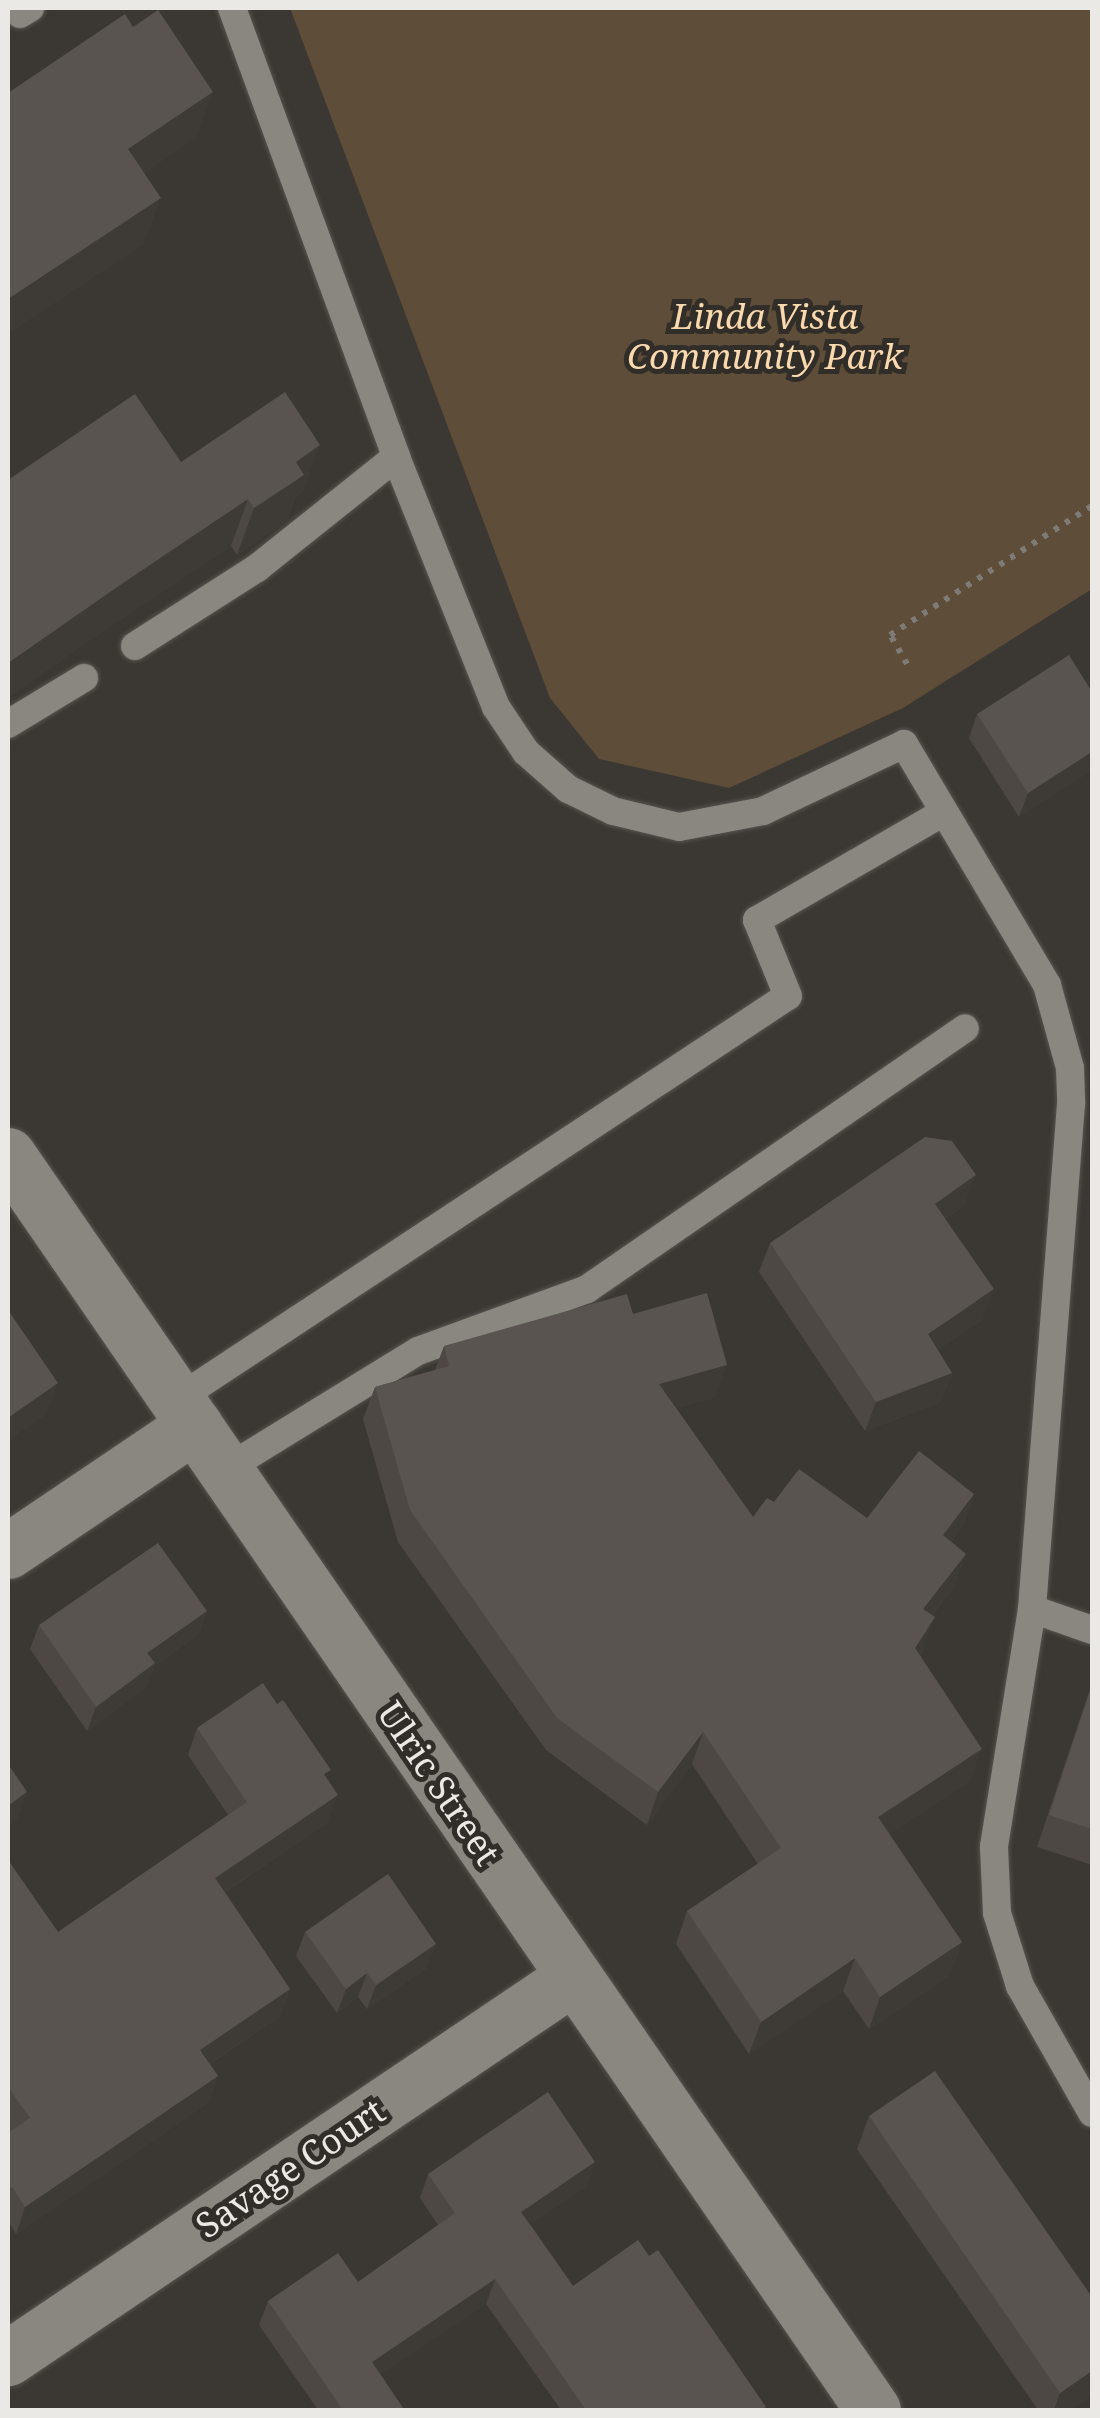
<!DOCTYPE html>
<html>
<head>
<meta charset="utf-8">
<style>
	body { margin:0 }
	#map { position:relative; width:1100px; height:2418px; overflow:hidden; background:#3b3732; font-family:"Noto Serif",serif }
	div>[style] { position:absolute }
	.green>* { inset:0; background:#5e4d38 }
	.path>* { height:6px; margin-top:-3px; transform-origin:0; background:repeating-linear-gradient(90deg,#7e7b76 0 5px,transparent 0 13px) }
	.roads { filter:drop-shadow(0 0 2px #56534f) drop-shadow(0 0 2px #56534f) }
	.lane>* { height:28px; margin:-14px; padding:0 14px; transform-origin:14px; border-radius:14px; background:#8a8680 }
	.street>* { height:55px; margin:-27.5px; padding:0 27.5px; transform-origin:27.5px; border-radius:27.5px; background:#8a8680 }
	.secondary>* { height:55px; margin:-27.5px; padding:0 27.5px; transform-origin:27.5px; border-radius:27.5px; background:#8a8680 }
	.wall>* { inset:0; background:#4d4844 }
	.shaded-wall>* { inset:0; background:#3e3b37 }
	.building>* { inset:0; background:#59544f }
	span { translate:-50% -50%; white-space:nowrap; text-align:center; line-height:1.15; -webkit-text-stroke:10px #312d28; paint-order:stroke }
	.park-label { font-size:35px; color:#fad9ae; font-style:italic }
	.street-label { font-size:35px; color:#ebe9e5 }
	.frame { position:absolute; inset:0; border:10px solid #ebe9e5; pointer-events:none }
</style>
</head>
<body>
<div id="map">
	<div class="green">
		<div style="clip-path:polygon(290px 8px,1092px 8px,1092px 589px,903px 708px,729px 788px,599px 759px,550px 698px)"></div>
	</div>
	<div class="path">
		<div style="left:907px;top:664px;width:34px;rotate:-120deg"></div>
		<div style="left:890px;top:635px;width:240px;rotate:-32.6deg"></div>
	</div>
	<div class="roads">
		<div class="lane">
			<div style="left:232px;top:8px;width:478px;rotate:69.9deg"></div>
			<div style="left:396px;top:457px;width:269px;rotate:68.2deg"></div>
			<div style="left:496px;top:707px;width:54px;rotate:56.3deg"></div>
			<div style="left:526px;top:752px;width:56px;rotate:41.4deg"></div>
			<div style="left:568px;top:789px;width:50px;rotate:26.1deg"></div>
			<div style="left:613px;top:811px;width:68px;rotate:13.6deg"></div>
			<div style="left:679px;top:827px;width:86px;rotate:-10.8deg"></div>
			<div style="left:763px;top:811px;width:156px;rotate:-25.4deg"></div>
			<div style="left:904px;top:744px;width:280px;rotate:59.3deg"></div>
			<div style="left:1047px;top:985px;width:86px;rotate:74.5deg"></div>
			<div style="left:1070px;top:1068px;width:36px;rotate:88deg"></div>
			<div style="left:1071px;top:1104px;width:507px;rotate:94.42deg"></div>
			<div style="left:1032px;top:1609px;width:241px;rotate:99.1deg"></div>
			<div style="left:994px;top:1847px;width:66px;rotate:87.4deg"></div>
			<div style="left:997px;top:1913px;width:77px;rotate:72.5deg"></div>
			<div style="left:1020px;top:1986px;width:146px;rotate:60.4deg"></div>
			<div style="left:20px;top:14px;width:12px;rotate:-31deg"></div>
			<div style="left:135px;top:646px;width:145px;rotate:-32.6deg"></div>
			<div style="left:257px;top:568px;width:178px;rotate:-38.6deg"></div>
			<div style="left:8px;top:724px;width:89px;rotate:-31.2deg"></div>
			<div style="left:176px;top:1400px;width:733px;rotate:-33.43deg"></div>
			<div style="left:788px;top:996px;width:82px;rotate:-112.2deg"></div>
			<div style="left:757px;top:920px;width:214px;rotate:-30deg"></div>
			<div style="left:226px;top:1469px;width:225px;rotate:-31.6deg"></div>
			<div style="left:418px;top:1351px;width:180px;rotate:-20.1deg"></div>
			<div style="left:587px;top:1289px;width:459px;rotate:-34.6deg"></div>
			<div style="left:1032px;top:1609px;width:64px;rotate:19.3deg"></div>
		</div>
		<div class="street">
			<div style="left:8px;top:1551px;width:225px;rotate:-34deg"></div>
			<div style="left:8px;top:2358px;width:680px;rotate:-33.97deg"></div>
		</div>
		<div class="secondary">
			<div style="left:8px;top:1155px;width:1524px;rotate:55.42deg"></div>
		</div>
	</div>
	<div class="wall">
		<div style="clip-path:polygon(181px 462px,303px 492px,296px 496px,287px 521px,237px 555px,231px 546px,103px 631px,8px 697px,8px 480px)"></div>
		<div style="clip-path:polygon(1092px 692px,1019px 817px,969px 738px,977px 714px)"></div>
		<div style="clip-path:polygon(965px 1205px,945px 1219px,983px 1319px,937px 1350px,952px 1373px,941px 1402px,865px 1431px,759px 1272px,770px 1243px)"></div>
		<div style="clip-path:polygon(633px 1314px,716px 1397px,676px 1408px,753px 1517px,774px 1502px,867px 1518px,974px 1494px,963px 1526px,951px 1542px,966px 1554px,954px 1586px,932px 1615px,923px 1649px,920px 1655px,970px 1781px,889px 1834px,962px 1942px,950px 1975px,869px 2029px,843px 1991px,749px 2054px,676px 1944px,687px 1911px,758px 1864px,692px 1764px,647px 1825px,546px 1750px,398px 1542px,363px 1419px,375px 1387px,435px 1370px,444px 1346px)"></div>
		<div style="clip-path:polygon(207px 1611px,198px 1635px,154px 1666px,146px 1687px,87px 1731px,30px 1649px,39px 1625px)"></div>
		<div style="clip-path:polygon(1092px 1683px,1092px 1865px,1037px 1847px)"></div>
		<div style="clip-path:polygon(197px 1728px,327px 1779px,328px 1822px,225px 1892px,290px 1989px,280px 2016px,210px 2064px,218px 2076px,208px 2103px,16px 2234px,8px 2221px,8px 2133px,10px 2131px,8px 2128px,8px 1860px,58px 1932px,228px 1815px,188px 1755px)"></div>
		<div style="clip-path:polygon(305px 1932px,427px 1968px,367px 2009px,358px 1997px,337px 2013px,296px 1956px)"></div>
		<div style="clip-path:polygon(869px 2116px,1092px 2395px,1071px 2410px,1038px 2410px,857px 2149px)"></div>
		<div style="clip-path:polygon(428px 2174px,587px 2186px,530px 2224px,573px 2286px,649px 2256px,766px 2407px,764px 2410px,561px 2410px,486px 2304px,380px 2374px,403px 2408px,402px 2410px,318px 2410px,259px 2325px,268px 2301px,358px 2282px,438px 2225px,420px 2198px)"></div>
	</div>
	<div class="shaded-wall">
		<div style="clip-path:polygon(213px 92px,196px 138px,111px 196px,128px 149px)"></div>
		<div style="clip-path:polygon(161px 198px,144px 244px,8px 334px,8px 299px)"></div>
		<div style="clip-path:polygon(320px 445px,303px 492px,296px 496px,287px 521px,237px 555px,254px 508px,296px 462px)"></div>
		<div style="clip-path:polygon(248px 499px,231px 546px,103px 631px,8px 697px,8px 663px,120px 585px)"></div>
		<div style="clip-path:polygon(1092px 752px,1092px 771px,1019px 817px,1028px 793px)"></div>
		<div style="clip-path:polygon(976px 1175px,965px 1205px,924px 1233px,935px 1204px)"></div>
		<div style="clip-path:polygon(994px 1289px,983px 1319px,917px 1363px,928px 1334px)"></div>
		<div style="clip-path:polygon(727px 1365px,716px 1397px,647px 1416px,659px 1384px)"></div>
		<div style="clip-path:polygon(952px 1373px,941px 1402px,865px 1431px,876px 1402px)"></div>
		<div style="clip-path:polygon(58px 1383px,47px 1414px,8px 1441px,8px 1418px)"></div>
		<div style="clip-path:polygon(974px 1494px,963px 1526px,931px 1568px,943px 1535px)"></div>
		<div style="clip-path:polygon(966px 1554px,954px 1586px,911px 1641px,923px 1609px)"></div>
		<div style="clip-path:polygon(207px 1611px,198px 1635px,154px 1666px,146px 1687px,87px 1731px,96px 1707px,147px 1653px)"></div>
		<div style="clip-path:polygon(935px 1617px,923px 1649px,903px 1680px,915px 1648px)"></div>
		<div style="clip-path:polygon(703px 1732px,692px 1764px,647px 1825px,658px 1792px)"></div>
		<div style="clip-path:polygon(982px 1749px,970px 1781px,866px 1850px,878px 1817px)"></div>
		<div style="clip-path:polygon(27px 1792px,18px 1818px,8px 1826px,8px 1806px)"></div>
		<div style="clip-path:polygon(338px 1795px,328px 1822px,205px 1905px,215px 1878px)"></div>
		<div style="clip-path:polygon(962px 1942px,950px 1975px,869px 2029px,880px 1997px)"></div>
		<div style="clip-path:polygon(436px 1944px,427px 1968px,367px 2009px,376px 1985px)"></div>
		<div style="clip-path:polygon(855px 1958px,843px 1991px,749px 2054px,761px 2022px)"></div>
		<div style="clip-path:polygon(367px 1973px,358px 1997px,337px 2013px,346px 1989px)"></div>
		<div style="clip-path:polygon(290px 1989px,280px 2016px,190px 2077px,200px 2050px)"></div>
		<div style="clip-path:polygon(218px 2076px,208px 2103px,16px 2234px,25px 2207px)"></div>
		<div style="clip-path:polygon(595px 2162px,587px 2186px,512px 2236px,521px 2212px)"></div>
		<div style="clip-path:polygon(495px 2279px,486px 2304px,363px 2386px,372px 2362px)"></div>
		<div style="clip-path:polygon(1092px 2371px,1092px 2395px,1071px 2410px,1054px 2410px,1060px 2393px)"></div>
	</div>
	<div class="building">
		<div style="clip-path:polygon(158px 10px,213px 92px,128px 149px,161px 198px,8px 299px,8px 93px,125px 14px,133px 27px)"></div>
		<div style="clip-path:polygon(285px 392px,320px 445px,296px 462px,304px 475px,254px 508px,248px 499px,120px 585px,8px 663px,8px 480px,135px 394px,181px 462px)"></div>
		<div style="clip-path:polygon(1069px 655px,1092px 692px,1092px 721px,1090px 723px,1092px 727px,1092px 752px,1028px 793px,977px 714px)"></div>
		<div style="clip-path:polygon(925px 1137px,952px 1141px,976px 1175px,935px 1204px,994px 1289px,928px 1334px,952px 1373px,876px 1402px,770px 1243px)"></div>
		<div style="clip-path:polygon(707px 1293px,727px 1365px,659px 1384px,753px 1517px,767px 1498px,774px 1502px,799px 1469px,867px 1518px,919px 1451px,974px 1494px,943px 1535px,966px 1554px,923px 1609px,935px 1617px,915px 1648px,982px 1749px,878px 1817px,962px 1942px,880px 1997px,855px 1958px,761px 2022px,687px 1911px,781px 1848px,703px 1732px,658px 1792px,557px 1718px,410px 1510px,375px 1387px,449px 1366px,444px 1346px,627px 1294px,633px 1314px)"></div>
		<div style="clip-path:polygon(8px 1310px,58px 1383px,8px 1418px)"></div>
		<div style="clip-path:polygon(158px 1543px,207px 1611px,147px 1653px,155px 1663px,96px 1707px,39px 1625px)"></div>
		<div style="clip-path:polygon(263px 1683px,277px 1704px,283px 1700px,331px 1770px,324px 1774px,338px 1795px,215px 1878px,290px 1989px,200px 2050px,218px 2076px,25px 2207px,12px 2187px,8px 2190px,8px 2133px,30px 2118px,8px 2087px,8px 1860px,58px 1932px,247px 1802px,197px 1728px)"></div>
		<div style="clip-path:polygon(1092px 1685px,1092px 1829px,1049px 1815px)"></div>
		<div style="clip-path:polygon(8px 1764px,27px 1792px,8px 1806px)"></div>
		<div style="clip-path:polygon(388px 1874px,436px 1944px,376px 1985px,367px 1973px,346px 1989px,305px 1932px)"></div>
		<div style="clip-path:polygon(935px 2071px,1092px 2297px,1092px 2371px,1060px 2393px,869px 2116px)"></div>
		<div style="clip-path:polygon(548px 2092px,595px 2162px,521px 2212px,573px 2286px,638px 2240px,649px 2256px,658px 2250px,766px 2407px,761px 2410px,586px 2410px,495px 2279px,372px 2362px,403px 2408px,398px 2410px,343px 2410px,268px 2301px,338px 2253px,358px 2282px,455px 2213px,428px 2174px)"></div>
	</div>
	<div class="park-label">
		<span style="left:765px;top:336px">Linda Vista<br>Community Park</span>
	</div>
	<div class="street-label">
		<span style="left:439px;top:1783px;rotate:56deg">Ulric Street</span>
		<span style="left:290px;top:2168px;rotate:-34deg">Savage Court</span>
	</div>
	<div class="frame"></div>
</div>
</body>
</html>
